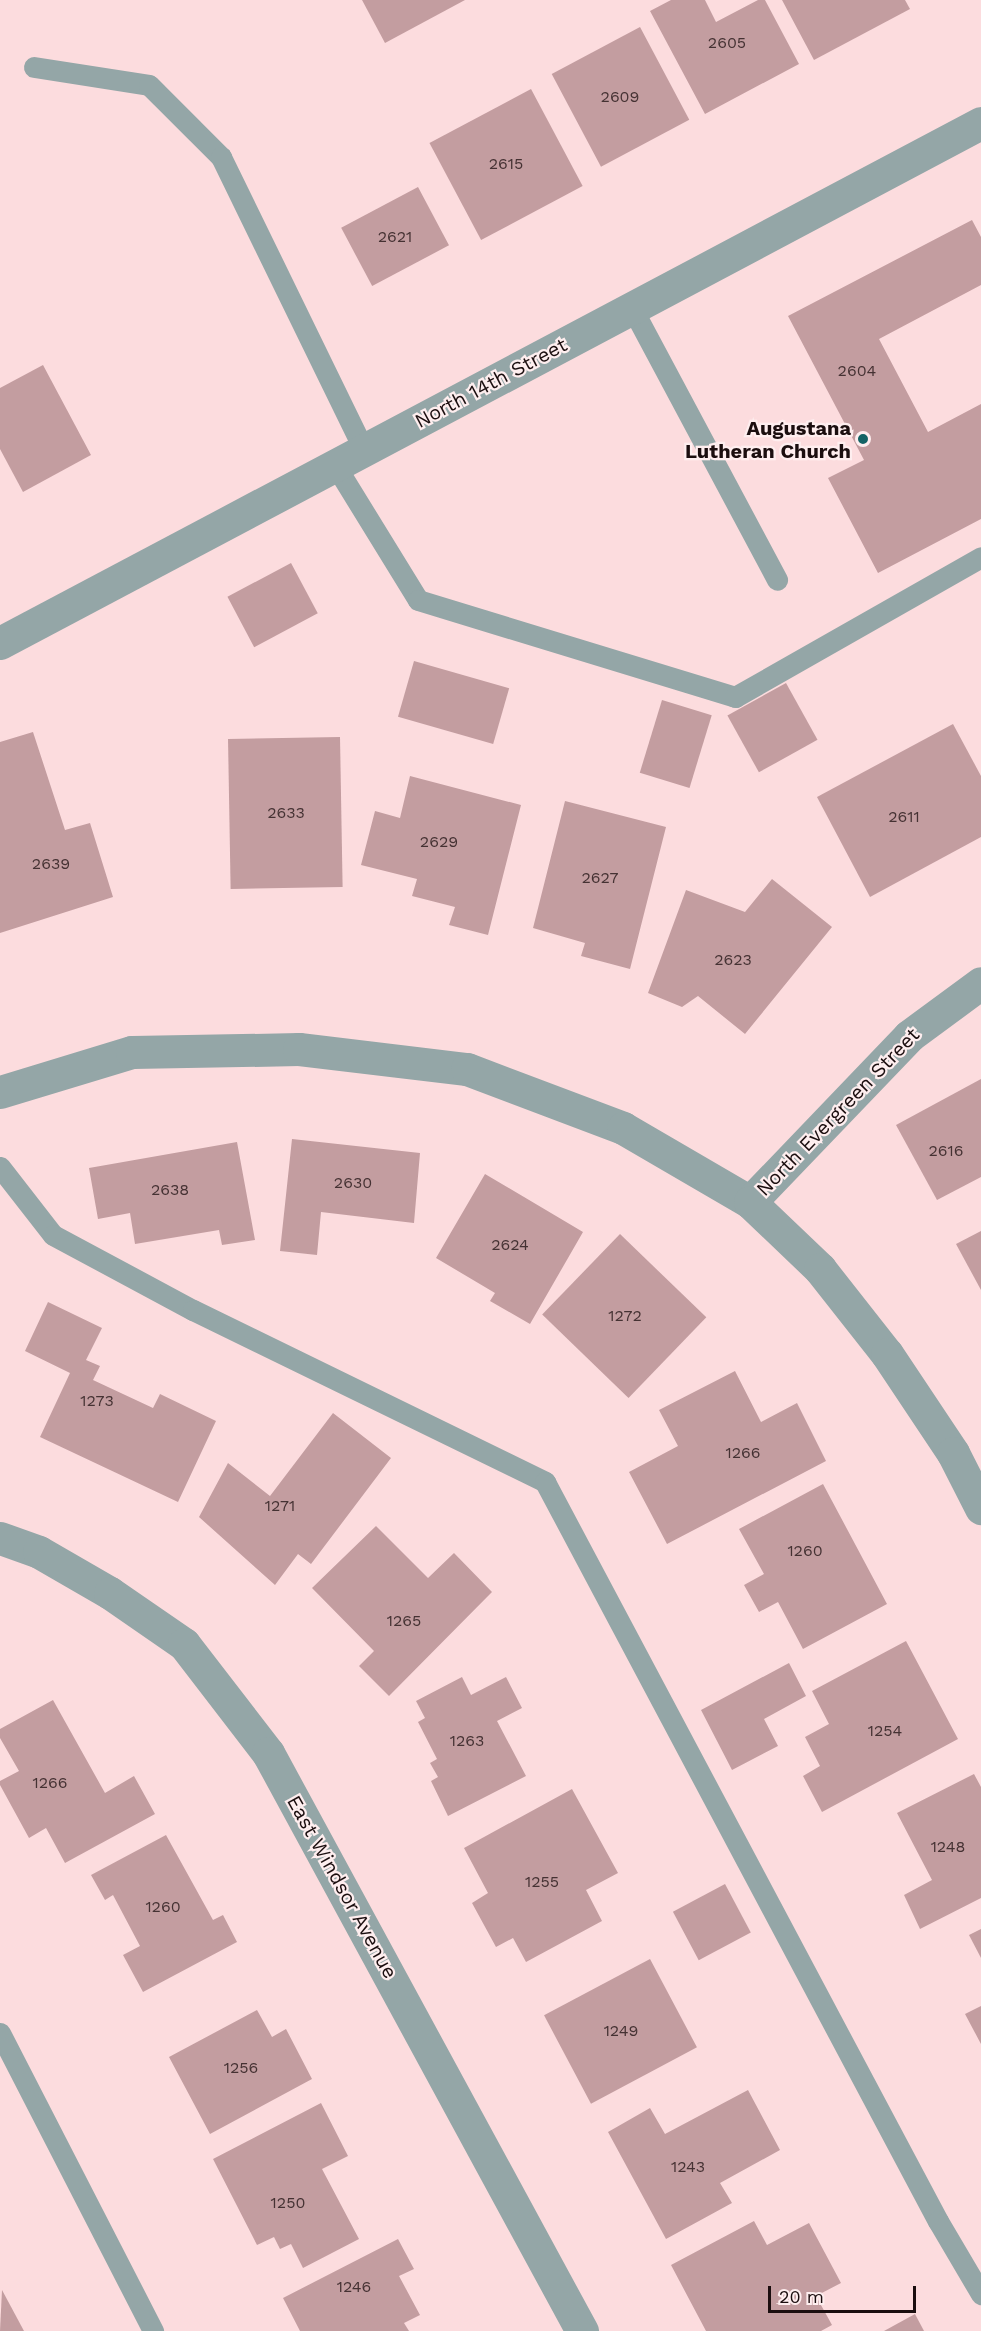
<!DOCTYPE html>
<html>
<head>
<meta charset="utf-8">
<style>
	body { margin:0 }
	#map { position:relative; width:981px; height:2331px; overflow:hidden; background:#fcdcde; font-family:"Work Sans",sans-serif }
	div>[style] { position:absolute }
	.building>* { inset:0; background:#c39da0; transform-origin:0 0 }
	.service>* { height:21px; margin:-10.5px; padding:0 10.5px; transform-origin:10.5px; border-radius:10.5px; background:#94a6a7 }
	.minor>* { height:33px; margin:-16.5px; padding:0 16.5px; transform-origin:16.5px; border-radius:16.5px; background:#94a6a7 }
	.dots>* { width:16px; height:16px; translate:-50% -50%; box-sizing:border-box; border:3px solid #feeeef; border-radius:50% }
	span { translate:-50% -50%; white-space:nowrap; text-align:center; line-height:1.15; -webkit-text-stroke:4.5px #feeeef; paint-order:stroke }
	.number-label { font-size:16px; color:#453233 }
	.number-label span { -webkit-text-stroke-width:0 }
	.street-label { font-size:20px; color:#1b0e0f }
	.poi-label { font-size:20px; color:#1b0e0f; font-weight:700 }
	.right { translate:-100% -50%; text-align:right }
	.scale { position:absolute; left:768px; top:2286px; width:148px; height:27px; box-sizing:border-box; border:3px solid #1b0e0f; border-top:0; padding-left:8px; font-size:18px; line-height:21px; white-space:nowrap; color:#1b0e0f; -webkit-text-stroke:4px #feeeef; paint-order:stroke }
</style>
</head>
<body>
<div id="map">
	<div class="building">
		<div style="clip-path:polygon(362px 0,465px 0,385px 43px)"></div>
		<div style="clip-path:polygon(671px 0,705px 0,716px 22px,758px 0,765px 0,799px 64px,705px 114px,650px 11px)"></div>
		<div style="clip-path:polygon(782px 0,905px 0,910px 9px,814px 60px)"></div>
		<div style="left:640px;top:27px;width:105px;height:100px;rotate:62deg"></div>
		<div style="left:531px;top:89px;width:110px;height:115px;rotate:62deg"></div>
		<div style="left:418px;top:187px;width:66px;height:87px;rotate:62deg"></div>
		<div style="clip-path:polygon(972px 220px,981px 237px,981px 285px,879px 339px,928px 432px,981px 404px,981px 519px,878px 573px,828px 478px,864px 460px,788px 316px)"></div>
		<div style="clip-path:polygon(43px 365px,91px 455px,23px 492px,0 449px,0 388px)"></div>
		<div style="left:291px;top:563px;width:57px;height:72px;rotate:62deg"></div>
		<div style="left:414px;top:661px;width:99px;height:58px;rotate:16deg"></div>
		<div style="left:786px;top:683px;width:65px;height:67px;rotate:61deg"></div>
		<div style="left:662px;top:700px;width:52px;height:76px;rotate:17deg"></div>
		<div style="clip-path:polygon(953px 724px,981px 776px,981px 837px,870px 897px,817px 797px)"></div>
		<div style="clip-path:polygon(33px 732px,65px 830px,90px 823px,113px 897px,0 933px,0 742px)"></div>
		<div style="left:340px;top:737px;width:150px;height:112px;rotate:89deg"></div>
		<div style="clip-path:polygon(410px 776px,521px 805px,488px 935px,449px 925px,455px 907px,412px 896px,417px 879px,361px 865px,375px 811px,400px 818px)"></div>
		<div style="clip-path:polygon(565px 801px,666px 827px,630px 969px,581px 956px,585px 943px,533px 928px)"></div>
		<div style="clip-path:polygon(772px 879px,832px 927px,745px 1034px,698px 996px,682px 1007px,648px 993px,686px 890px,745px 912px)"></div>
		<div style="clip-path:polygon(981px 1079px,981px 1177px,937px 1200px,896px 1125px)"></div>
		<div style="clip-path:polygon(292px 1139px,420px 1153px,414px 1223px,321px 1212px,317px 1255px,280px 1251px)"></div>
		<div style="clip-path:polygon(237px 1142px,255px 1240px,222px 1245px,219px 1230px,135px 1244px,130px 1213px,98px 1219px,89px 1168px)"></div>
		<div style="clip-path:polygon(485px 1174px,583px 1232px,530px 1324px,490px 1301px,495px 1293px,436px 1258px)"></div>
		<div style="clip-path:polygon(981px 1231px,981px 1290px,956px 1244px)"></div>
		<div style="left:620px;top:1234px;width:120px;height:112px;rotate:44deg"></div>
		<div style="clip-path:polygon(48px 1302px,102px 1328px,86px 1360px,100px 1366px,93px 1380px,153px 1408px,160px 1394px,216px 1421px,178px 1502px,40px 1437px,70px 1373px,25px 1351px)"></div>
		<div style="clip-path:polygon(735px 1371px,761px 1422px,797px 1403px,826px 1461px,667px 1544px,629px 1472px,678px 1446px,659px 1410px)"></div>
		<div style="clip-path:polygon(333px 1413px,391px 1458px,311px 1564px,298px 1554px,275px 1585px,199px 1517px,228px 1463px,270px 1496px)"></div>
		<div style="clip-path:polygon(823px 1484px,887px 1604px,803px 1649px,778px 1602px,759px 1612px,744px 1585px,764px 1574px,739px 1529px)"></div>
		<div style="clip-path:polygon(376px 1526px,428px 1578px,454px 1553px,492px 1592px,389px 1696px,359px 1666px,374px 1651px,312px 1588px)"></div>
		<div style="clip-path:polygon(906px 1641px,958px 1739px,822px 1812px,803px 1776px,820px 1766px,805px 1737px,829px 1724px,812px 1691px)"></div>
		<div style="clip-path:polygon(789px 1663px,806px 1696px,764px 1719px,778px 1746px,732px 1770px,701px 1710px)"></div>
		<div style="clip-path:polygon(462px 1677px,471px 1695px,506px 1677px,522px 1708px,497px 1721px,526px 1776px,448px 1816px,431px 1781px,438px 1777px,430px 1763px,437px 1759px,418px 1722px,425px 1718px,416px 1701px)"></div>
		<div style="clip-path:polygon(53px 1700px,105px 1793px,134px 1776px,155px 1814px,65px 1863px,46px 1828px,29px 1838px,0 1785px,0 1781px,19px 1771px,0 1738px,0 1729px)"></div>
		<div style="clip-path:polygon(974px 1774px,981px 1787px,981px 1898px,920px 1929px,904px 1895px,932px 1880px,897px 1813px)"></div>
		<div style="clip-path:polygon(572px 1789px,618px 1873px,586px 1890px,602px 1921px,526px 1962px,513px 1938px,496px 1947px,472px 1903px,488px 1893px,464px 1848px)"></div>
		<div style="clip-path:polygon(166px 1835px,213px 1920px,223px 1915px,237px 1942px,143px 1992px,123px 1955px,140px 1946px,113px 1895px,105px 1900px,91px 1875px)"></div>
		<div style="left:725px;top:1884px;width:55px;height:59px;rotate:62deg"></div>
		<div style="clip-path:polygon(981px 1929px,981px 1958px,969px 1935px)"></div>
		<div style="left:650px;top:1959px;width:100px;height:120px;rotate:62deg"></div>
		<div style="clip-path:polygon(981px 2006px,981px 2044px,965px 2014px)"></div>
		<div style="clip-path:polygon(257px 2010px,272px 2037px,286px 2029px,312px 2079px,210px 2134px,169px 2057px)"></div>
		<div style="clip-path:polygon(748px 2090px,780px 2150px,720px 2183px,732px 2203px,666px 2239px,608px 2132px,650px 2108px,665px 2134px)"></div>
		<div style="clip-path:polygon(321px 2103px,348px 2156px,322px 2169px,359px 2239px,303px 2268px,291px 2244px,280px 2249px,274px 2237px,257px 2245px,213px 2159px)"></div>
		<div style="clip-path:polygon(754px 2221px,767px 2245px,809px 2223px,841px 2283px,816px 2296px,832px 2325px,821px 2331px,706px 2331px,671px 2265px)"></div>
		<div style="clip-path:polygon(398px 2239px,414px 2269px,399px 2276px,420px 2315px,404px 2323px,409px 2331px,300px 2331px,283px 2298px)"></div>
		<div style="clip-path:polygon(2px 2290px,24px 2331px,0 2331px)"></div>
		<div style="clip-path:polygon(915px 2314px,924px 2331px,884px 2331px)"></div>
	</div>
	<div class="service">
		<div style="left:34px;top:67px;width:116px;rotate:8.9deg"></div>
		<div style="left:149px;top:85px;width:102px;rotate:45deg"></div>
		<div style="left:221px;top:157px;width:326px;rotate:64deg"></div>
		<div style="left:632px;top:308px;width:308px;rotate:61.9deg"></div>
		<div style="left:335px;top:465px;width:158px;rotate:58.4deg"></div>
		<div style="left:418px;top:600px;width:332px;rotate:17deg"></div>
		<div style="left:735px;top:697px;width:283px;rotate:-29.6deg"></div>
		<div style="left:0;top:1167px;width:86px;rotate:52.1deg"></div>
		<div style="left:53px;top:1235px;width:159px;rotate:28.2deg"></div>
		<div style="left:193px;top:1310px;width:392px;rotate:26deg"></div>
		<div style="left:545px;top:1482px;width:837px;rotate:62deg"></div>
		<div style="left:938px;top:2221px;width:85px;rotate:59.5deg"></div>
		<div style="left:0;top:2033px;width:335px;rotate:62.8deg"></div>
	</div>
	<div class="minor">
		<div style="left:0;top:643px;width:1110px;rotate:-27.93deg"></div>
		<div style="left:0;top:1092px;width:138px;rotate:-16.9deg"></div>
		<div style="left:132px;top:1052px;width:167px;rotate:-1deg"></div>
		<div style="left:299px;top:1049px;width:169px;rotate:6.8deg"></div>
		<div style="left:467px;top:1069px;width:167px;rotate:20.7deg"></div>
		<div style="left:623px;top:1128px;width:147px;rotate:30.2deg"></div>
		<div style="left:750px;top:1202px;width:230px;rotate:-46.2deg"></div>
		<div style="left:909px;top:1036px;width:89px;rotate:-36.4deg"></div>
		<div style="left:750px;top:1202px;width:97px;rotate:43.7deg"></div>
		<div style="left:820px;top:1269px;width:108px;rotate:51.8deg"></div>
		<div style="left:887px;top:1354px;width:119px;rotate:56.3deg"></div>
		<div style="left:953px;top:1453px;width:62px;rotate:63deg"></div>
		<div style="left:0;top:1538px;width:41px;rotate:19.7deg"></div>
		<div style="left:39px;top:1552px;width:82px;rotate:30deg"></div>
		<div style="left:110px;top:1593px;width:90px;rotate:34.6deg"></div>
		<div style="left:184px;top:1644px;width:138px;rotate:52.4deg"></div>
		<div style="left:268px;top:1753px;width:658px;rotate:61.49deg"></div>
	</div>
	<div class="dots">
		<div style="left:863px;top:439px;background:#136365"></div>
	</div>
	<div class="number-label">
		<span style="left:727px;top:43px">2605</span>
		<span style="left:620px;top:97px">2609</span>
		<span style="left:506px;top:164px">2615</span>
		<span style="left:395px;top:237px">2621</span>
		<span style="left:857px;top:371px">2604</span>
		<span style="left:286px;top:813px">2633</span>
		<span style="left:904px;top:817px">2611</span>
		<span style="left:439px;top:842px">2629</span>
		<span style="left:51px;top:864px">2639</span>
		<span style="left:600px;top:878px">2627</span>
		<span style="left:733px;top:960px">2623</span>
		<span style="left:946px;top:1151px">2616</span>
		<span style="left:353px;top:1183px">2630</span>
		<span style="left:170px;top:1190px">2638</span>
		<span style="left:510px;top:1245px">2624</span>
		<span style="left:625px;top:1316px">1272</span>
		<span style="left:97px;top:1401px">1273</span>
		<span style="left:743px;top:1453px">1266</span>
		<span style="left:280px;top:1506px">1271</span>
		<span style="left:805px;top:1551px">1260</span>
		<span style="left:404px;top:1621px">1265</span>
		<span style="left:885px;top:1731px">1254</span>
		<span style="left:467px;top:1741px">1263</span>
		<span style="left:50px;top:1783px">1266</span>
		<span style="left:948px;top:1847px">1248</span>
		<span style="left:542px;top:1882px">1255</span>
		<span style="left:163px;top:1907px">1260</span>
		<span style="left:621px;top:2031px">1249</span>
		<span style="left:241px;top:2068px">1256</span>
		<span style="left:688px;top:2167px">1243</span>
		<span style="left:288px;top:2203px">1250</span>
		<span style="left:354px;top:2287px">1246</span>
	</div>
	<div class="street-label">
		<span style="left:491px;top:383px;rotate:-28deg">North 14th Street</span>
		<span style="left:838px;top:1112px;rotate:-46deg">North Evergreen Street</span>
		<span style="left:342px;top:1887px;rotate:61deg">East Windsor Avenue</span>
	</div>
	<div class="poi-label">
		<span class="right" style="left:851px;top:440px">Augustana<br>Lutheran Church</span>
	</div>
	<div class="scale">20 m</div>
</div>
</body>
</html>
